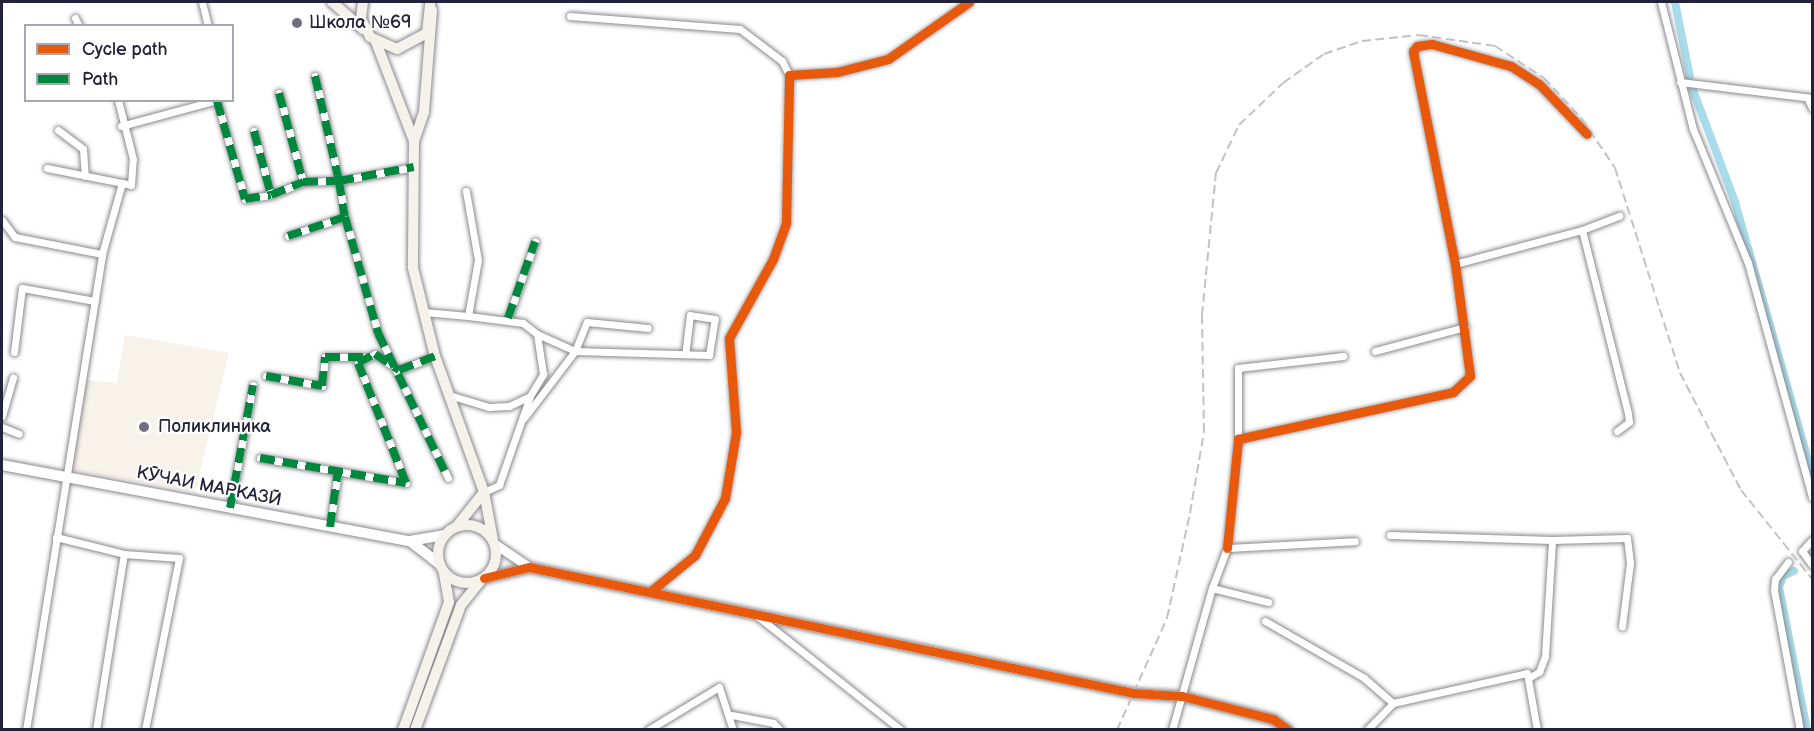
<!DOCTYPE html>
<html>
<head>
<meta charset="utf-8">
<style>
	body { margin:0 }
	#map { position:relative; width:1814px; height:731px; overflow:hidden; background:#fff; font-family:"Balsamiq Sans",sans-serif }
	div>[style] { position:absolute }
	.built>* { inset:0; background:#f7f2ea }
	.canal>* { height:8px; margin:-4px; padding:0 4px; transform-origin:4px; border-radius:4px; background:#a8dcea }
	.roads { filter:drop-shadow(0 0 2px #8a8a8f) drop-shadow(0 0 2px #8a8a8f) }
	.minor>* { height:7px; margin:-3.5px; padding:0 3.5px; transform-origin:3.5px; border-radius:3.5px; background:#fff }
	.tertiary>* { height:9px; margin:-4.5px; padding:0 4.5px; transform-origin:4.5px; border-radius:4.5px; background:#fff }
	.secondary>* { height:10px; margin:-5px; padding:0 5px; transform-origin:5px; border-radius:5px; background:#fff }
	.primary>* { height:10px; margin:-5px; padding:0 5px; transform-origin:5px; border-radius:5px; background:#f5f1eb }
	.primary>.ring { margin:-5px; padding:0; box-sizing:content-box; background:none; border:10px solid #f5f1eb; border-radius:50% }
	.rail>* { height:2px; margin-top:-1px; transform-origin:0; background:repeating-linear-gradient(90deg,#c2c2c4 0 9px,transparent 0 13.5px) }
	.quiet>* { height:8px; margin-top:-4px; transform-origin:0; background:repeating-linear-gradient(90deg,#00873e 0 15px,transparent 0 23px) }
	.cycleway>* { height:9px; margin:-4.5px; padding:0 4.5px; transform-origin:4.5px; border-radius:4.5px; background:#e8590c }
	.dots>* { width:16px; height:16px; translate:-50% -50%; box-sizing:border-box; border:3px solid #fff; border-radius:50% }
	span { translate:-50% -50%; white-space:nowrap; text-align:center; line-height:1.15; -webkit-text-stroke:4.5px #fff; paint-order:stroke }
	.poi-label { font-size:18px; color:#22223b }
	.left { translate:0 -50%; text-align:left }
	.street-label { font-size:18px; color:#22223b }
	.frame { position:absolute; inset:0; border:3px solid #22223b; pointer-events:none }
	.legend { position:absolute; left:24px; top:24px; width:210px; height:78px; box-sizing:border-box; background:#fff; border:2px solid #a7a7b1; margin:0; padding:8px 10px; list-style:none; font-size:18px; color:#22223b }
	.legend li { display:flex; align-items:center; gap:12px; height:30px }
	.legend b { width:30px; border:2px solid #a7a7b1 }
</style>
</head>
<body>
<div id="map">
	<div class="built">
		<div style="clip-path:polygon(125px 335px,229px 353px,195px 492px,70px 470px,85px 380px,117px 383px)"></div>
	</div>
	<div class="canal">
		<div style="left:1675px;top:2px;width:76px;rotate:78.7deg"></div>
		<div style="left:1693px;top:90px;width:120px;rotate:69.4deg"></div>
		<div style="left:1735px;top:202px;width:284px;rotate:74.2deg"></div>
		<div style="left:1812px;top:556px;width:1px;rotate:-90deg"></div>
		<div style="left:1794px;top:571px;width:12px;rotate:156deg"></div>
		<div style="left:1783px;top:576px;width:12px;rotate:110deg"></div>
		<div style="left:1779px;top:587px;width:146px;rotate:78.9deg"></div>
	</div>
	<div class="roads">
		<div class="minor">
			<div style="left:202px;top:2px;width:25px;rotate:76deg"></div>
			<div style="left:1661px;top:2px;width:131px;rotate:75.9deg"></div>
			<div style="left:1693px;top:129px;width:145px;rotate:67.7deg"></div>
			<div style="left:1748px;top:263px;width:243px;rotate:74.7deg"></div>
			<div style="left:570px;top:16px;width:170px;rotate:4.4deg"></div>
			<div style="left:740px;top:29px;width:53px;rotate:37.3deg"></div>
			<div style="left:782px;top:61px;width:16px;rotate:63deg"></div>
			<div style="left:75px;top:18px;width:9px;rotate:63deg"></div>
			<div style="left:315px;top:76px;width:108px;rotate:77.1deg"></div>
			<div style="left:339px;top:181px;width:76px;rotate:-10.6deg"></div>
			<div style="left:1680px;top:82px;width:133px;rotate:6.9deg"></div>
			<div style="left:279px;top:93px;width:92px;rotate:74.9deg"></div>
			<div style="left:303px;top:182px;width:36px;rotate:-2deg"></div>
			<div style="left:339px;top:181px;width:36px;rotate:81deg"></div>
			<div style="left:345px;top:217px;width:60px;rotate:161.6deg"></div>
			<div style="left:1808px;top:99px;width:10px;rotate:66deg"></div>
			<div style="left:217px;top:101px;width:102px;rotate:74.1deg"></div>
			<div style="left:245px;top:199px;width:26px;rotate:-9deg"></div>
			<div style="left:121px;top:126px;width:99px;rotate:-15.2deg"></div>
			<div style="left:58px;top:130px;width:31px;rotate:37deg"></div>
			<div style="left:83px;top:149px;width:27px;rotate:86deg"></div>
			<div style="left:254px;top:131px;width:66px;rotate:75.1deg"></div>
			<div style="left:271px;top:195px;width:35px;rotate:-22deg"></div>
			<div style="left:47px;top:168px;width:76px;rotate:11.3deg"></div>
			<div style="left:345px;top:217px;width:121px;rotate:74.1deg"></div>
			<div style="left:378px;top:333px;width:161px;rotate:64.2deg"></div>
			<div style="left:2px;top:220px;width:21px;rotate:53deg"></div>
			<div style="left:15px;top:237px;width:89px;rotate:11.1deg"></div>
			<div style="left:1582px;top:230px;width:40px;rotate:-21deg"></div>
			<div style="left:1455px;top:264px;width:131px;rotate:-15deg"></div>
			<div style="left:1582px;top:230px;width:189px;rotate:75.9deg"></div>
			<div style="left:1628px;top:413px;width:9px;rotate:84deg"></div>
			<div style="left:1629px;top:422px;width:15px;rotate:143deg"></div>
			<div style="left:424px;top:312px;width:44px;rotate:5.2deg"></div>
			<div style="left:468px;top:316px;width:57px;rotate:-79.9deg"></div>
			<div style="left:478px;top:260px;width:70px;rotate:-99.9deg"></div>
			<div style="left:508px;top:318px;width:81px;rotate:-70.4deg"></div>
			<div style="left:537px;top:334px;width:42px;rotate:24.1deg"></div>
			<div style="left:575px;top:351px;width:31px;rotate:-68deg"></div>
			<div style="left:587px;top:322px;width:61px;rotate:5.6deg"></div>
			<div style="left:1375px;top:351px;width:93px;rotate:-14.9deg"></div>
			<div style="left:14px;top:352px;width:64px;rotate:-82.9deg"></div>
			<div style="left:22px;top:288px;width:74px;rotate:10.1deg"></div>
			<div style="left:266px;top:376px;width:57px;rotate:10.1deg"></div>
			<div style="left:322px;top:386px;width:29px;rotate:-84deg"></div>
			<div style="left:325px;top:357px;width:38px"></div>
			<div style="left:449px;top:395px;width:42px;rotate:16.7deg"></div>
			<div style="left:489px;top:407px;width:20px;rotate:-3deg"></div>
			<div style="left:509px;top:406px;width:23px;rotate:-25deg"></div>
			<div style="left:530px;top:396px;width:26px;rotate:-59deg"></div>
			<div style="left:543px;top:374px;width:40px;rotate:-98.5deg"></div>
			<div style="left:537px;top:334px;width:18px;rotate:-142deg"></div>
			<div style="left:523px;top:323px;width:55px;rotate:-172.7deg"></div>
			<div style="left:2px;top:416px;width:40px;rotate:-74deg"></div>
			<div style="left:524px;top:418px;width:84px;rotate:-52.7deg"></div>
			<div style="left:575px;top:351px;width:134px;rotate:1.7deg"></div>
			<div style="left:709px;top:355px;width:36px;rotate:-81deg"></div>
			<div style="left:715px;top:319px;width:25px;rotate:-171deg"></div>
			<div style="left:690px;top:315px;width:39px;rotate:97deg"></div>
			<div style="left:2px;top:427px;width:18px;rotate:22deg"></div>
			<div style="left:1238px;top:439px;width:71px;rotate:-90deg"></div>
			<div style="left:1238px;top:368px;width:106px;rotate:-6.5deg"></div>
			<div style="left:260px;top:458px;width:148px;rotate:9.7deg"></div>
			<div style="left:406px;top:483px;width:129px;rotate:-111.8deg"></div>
			<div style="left:358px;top:363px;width:19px;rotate:-28deg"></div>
			<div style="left:375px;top:354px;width:29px;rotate:34deg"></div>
			<div style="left:399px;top:370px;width:39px;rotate:-21deg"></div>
			<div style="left:484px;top:492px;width:17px;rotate:-25deg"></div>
			<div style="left:499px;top:485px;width:94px;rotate:-70.8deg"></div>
			<div style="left:230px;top:508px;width:125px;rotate:-79.4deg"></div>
			<div style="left:330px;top:527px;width:57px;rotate:-81.9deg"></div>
			<div style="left:1390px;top:535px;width:162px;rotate:1.8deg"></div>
			<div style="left:56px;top:537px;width:70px;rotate:14deg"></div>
			<div style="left:124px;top:554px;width:55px;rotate:4.2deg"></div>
			<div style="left:179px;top:558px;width:175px;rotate:101.2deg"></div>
			<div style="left:1812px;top:540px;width:15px;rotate:132deg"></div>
			<div style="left:1802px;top:551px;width:17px;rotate:54deg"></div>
			<div style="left:1227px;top:548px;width:110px;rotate:-84.2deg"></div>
			<div style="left:1238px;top:439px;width:220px;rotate:-12.3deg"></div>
			<div style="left:1453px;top:392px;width:23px;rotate:-43deg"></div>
			<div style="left:1470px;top:376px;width:113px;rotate:-97.6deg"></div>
			<div style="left:1455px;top:264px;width:217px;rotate:-101.2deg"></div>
			<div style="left:1413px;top:51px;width:6px;rotate:-51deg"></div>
			<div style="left:1417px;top:46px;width:15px;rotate:-8deg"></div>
			<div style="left:1432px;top:44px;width:82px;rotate:15.6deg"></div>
			<div style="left:1511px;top:66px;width:33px;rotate:33deg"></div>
			<div style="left:1539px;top:84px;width:69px;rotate:46.2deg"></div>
			<div style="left:1788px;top:562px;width:21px;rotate:127deg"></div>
			<div style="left:1775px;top:579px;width:11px;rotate:95deg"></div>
			<div style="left:1774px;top:590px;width:142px;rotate:79.5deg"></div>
			<div style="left:1212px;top:588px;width:43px;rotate:-69.4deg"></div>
			<div style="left:1227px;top:548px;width:128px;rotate:-3.1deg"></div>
			<div style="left:651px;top:591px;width:57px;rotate:-39.3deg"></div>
			<div style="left:695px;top:555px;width:64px;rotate:-62.2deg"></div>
			<div style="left:725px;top:498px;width:67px;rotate:-80.5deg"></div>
			<div style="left:736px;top:432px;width:94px;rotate:-94.3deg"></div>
			<div style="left:729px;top:338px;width:90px;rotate:-60.9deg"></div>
			<div style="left:773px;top:259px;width:38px;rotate:-70deg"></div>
			<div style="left:786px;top:223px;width:148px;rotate:-88.8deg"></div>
			<div style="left:789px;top:75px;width:48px;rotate:-3.6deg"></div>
			<div style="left:837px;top:72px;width:53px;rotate:-14.3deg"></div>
			<div style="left:888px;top:59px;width:99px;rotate:-35.1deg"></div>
			<div style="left:756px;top:615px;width:185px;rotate:38.4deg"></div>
			<div style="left:1265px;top:621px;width:114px;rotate:29.9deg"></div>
			<div style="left:1364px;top:678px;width:38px;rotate:41deg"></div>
			<div style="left:1528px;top:678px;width:13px;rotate:-29deg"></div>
			<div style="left:1539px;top:672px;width:17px;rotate:-69deg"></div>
			<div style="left:1545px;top:656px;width:116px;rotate:-86.5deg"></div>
			<div style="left:1552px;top:540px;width:75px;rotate:-1.5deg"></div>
			<div style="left:1627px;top:538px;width:25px;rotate:83deg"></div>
			<div style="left:1630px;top:563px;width:64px;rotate:97.2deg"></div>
			<div style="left:732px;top:715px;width:42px;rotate:11deg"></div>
			<div style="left:773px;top:723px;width:10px;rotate:45deg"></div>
			<div style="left:26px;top:730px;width:482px;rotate:-80.9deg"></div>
			<div style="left:102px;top:254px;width:74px;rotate:-74.3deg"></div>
			<div style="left:122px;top:183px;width:9px;rotate:13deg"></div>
			<div style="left:131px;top:185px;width:26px;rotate:-86deg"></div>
			<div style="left:133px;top:159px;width:61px;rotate:-104.3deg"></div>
			<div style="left:96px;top:730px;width:178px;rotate:-81deg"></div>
			<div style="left:648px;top:730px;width:83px;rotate:-31.2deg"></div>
			<div style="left:719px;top:687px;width:45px;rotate:72deg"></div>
			<div style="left:1172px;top:730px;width:148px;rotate:-74.3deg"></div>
			<div style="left:1212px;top:588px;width:58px;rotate:14deg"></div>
			<div style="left:1367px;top:730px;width:37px;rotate:-46deg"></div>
			<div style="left:1393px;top:703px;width:137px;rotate:-12.6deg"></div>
			<div style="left:1527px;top:673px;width:58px;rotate:80deg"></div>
		</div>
		<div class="tertiary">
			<div style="left:495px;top:544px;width:41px;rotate:34.1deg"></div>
			<div style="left:484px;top:578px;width:46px;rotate:-13.7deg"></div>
			<div style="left:529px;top:567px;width:617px;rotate:11.78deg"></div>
			<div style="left:1133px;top:693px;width:49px;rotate:3.5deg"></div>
			<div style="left:1182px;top:696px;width:94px;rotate:14.2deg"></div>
			<div style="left:1273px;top:719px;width:19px;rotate:36deg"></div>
		</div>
		<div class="secondary">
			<div style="left:2px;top:465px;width:415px;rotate:10.6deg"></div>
			<div style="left:410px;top:541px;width:34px;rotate:-10deg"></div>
			<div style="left:410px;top:541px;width:37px;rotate:38deg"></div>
		</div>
		<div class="primary">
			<div style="left:332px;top:2px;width:41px;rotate:41.1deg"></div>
			<div style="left:363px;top:2px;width:17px;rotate:97deg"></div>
			<div style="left:361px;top:19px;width:20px;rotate:63deg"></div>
			<div style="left:370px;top:37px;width:30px;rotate:24deg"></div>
			<div style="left:397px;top:49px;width:34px;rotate:-28deg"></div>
			<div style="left:427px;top:33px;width:31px;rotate:-84deg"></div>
			<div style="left:432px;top:10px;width:102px;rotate:94.5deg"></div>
			<div style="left:424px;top:112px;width:31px;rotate:109deg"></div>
			<div style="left:414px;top:141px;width:127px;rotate:90.5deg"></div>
			<div style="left:413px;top:268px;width:91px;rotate:76deg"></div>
			<div style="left:435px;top:356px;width:145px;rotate:70.2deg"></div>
			<div style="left:484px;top:492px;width:49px;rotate:79.4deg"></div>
			<div style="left:376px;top:42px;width:106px;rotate:69deg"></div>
			<div class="ring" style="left:438px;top:525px;width:48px;height:48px"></div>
			<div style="left:457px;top:526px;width:43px;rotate:-51.5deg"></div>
			<div style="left:403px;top:730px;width:136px;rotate:-70.2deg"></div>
			<div style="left:449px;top:602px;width:29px;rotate:-100deg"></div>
			<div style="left:415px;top:730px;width:133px;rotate:-69.8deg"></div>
			<div style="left:461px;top:605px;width:32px;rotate:-51deg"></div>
		</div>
	</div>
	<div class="rail">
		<div style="left:1117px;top:730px;width:123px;rotate:-65.9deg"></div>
		<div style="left:1167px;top:618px;width:107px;rotate:-77.6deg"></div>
		<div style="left:1190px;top:513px;width:82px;rotate:-80.2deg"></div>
		<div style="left:1204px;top:432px;width:117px;rotate:-91deg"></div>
		<div style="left:1202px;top:315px;width:143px;rotate:-84.4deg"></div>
		<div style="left:1216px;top:173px;width:53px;rotate:-64.4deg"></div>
		<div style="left:1239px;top:125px;width:61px;rotate:-43.7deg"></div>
		<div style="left:1283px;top:83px;width:50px;rotate:-35.3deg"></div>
		<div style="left:1324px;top:54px;width:40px;rotate:-18.9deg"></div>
		<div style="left:1362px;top:41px;width:57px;rotate:-6deg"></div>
		<div style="left:1419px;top:35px;width:77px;rotate:8.2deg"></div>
		<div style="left:1495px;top:46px;width:59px;rotate:33.1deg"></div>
		<div style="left:1544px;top:78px;width:56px;rotate:47.2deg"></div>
		<div style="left:1582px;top:119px;width:59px;rotate:56deg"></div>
		<div style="left:1615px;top:168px;width:215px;rotate:72.4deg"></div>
		<div style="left:1680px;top:373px;width:132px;rotate:62.5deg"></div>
		<div style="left:1741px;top:490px;width:114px;rotate:51.4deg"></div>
	</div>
	<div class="quiet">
		<div style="left:315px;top:76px;width:108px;rotate:77.1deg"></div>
		<div style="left:339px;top:181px;width:76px;rotate:-10.6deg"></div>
		<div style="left:279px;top:93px;width:92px;rotate:74.9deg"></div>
		<div style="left:303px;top:182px;width:36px;rotate:-2deg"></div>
		<div style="left:339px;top:181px;width:36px;rotate:81deg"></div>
		<div style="left:345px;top:217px;width:60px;rotate:161.6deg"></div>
		<div style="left:217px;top:101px;width:102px;rotate:74.1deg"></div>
		<div style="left:245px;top:199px;width:26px;rotate:-9deg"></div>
		<div style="left:254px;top:131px;width:66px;rotate:75.1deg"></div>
		<div style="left:271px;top:195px;width:35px;rotate:-22deg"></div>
		<div style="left:345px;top:217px;width:121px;rotate:74.1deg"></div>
		<div style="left:378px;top:333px;width:161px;rotate:64.2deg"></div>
		<div style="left:508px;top:318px;width:81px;rotate:-70.4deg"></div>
		<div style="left:266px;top:376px;width:57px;rotate:10.1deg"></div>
		<div style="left:322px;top:386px;width:29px;rotate:-84deg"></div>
		<div style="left:325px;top:357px;width:38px"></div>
		<div style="left:260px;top:458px;width:148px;rotate:9.7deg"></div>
		<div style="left:406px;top:483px;width:129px;rotate:-111.8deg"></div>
		<div style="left:358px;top:363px;width:19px;rotate:-28deg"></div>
		<div style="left:375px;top:354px;width:29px;rotate:34deg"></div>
		<div style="left:399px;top:370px;width:39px;rotate:-21deg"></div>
		<div style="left:230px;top:508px;width:125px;rotate:-79.4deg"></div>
		<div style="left:330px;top:527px;width:57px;rotate:-81.9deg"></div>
	</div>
	<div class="cycleway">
		<div style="left:1227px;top:548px;width:110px;rotate:-84.2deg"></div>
		<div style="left:1238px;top:439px;width:220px;rotate:-12.3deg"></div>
		<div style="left:1453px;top:392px;width:23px;rotate:-43deg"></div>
		<div style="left:1470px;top:376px;width:113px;rotate:-97.6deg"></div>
		<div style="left:1455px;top:264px;width:217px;rotate:-101.2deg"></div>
		<div style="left:1413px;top:51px;width:6px;rotate:-51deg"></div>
		<div style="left:1417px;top:46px;width:15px;rotate:-8deg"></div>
		<div style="left:1432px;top:44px;width:82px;rotate:15.6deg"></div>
		<div style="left:1511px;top:66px;width:33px;rotate:33deg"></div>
		<div style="left:1539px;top:84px;width:69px;rotate:46.2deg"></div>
		<div style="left:484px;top:578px;width:46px;rotate:-13.7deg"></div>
		<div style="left:529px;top:567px;width:617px;rotate:11.78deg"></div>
		<div style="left:1133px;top:693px;width:49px;rotate:3.5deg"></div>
		<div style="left:1182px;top:696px;width:94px;rotate:14.2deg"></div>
		<div style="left:1273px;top:719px;width:19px;rotate:36deg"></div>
		<div style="left:651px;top:591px;width:57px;rotate:-39.3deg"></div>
		<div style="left:695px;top:555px;width:64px;rotate:-62.2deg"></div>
		<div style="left:725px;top:498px;width:67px;rotate:-80.5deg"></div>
		<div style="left:736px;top:432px;width:94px;rotate:-94.3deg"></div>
		<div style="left:729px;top:338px;width:90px;rotate:-60.9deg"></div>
		<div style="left:773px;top:259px;width:38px;rotate:-70deg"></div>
		<div style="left:786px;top:223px;width:148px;rotate:-88.8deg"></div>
		<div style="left:789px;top:75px;width:48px;rotate:-3.6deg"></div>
		<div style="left:837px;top:72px;width:53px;rotate:-14.3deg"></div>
		<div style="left:888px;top:59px;width:99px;rotate:-35.1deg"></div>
	</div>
	<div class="dots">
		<div style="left:297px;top:23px;background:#6f6f80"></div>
		<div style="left:144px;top:427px;background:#6f6f80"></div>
	</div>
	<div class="poi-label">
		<span class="left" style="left:309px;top:23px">Школа №69</span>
		<span class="left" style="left:158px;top:427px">Поликлиника</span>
	</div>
	<div class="street-label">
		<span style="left:209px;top:487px;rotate:11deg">КӮЧАИ МАРКАЗӢ</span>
	</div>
	<div class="frame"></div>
	<ul class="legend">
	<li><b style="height:8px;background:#e8590c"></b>Cycle path</li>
	<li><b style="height:8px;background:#00873e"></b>Path</li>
	</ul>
</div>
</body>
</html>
